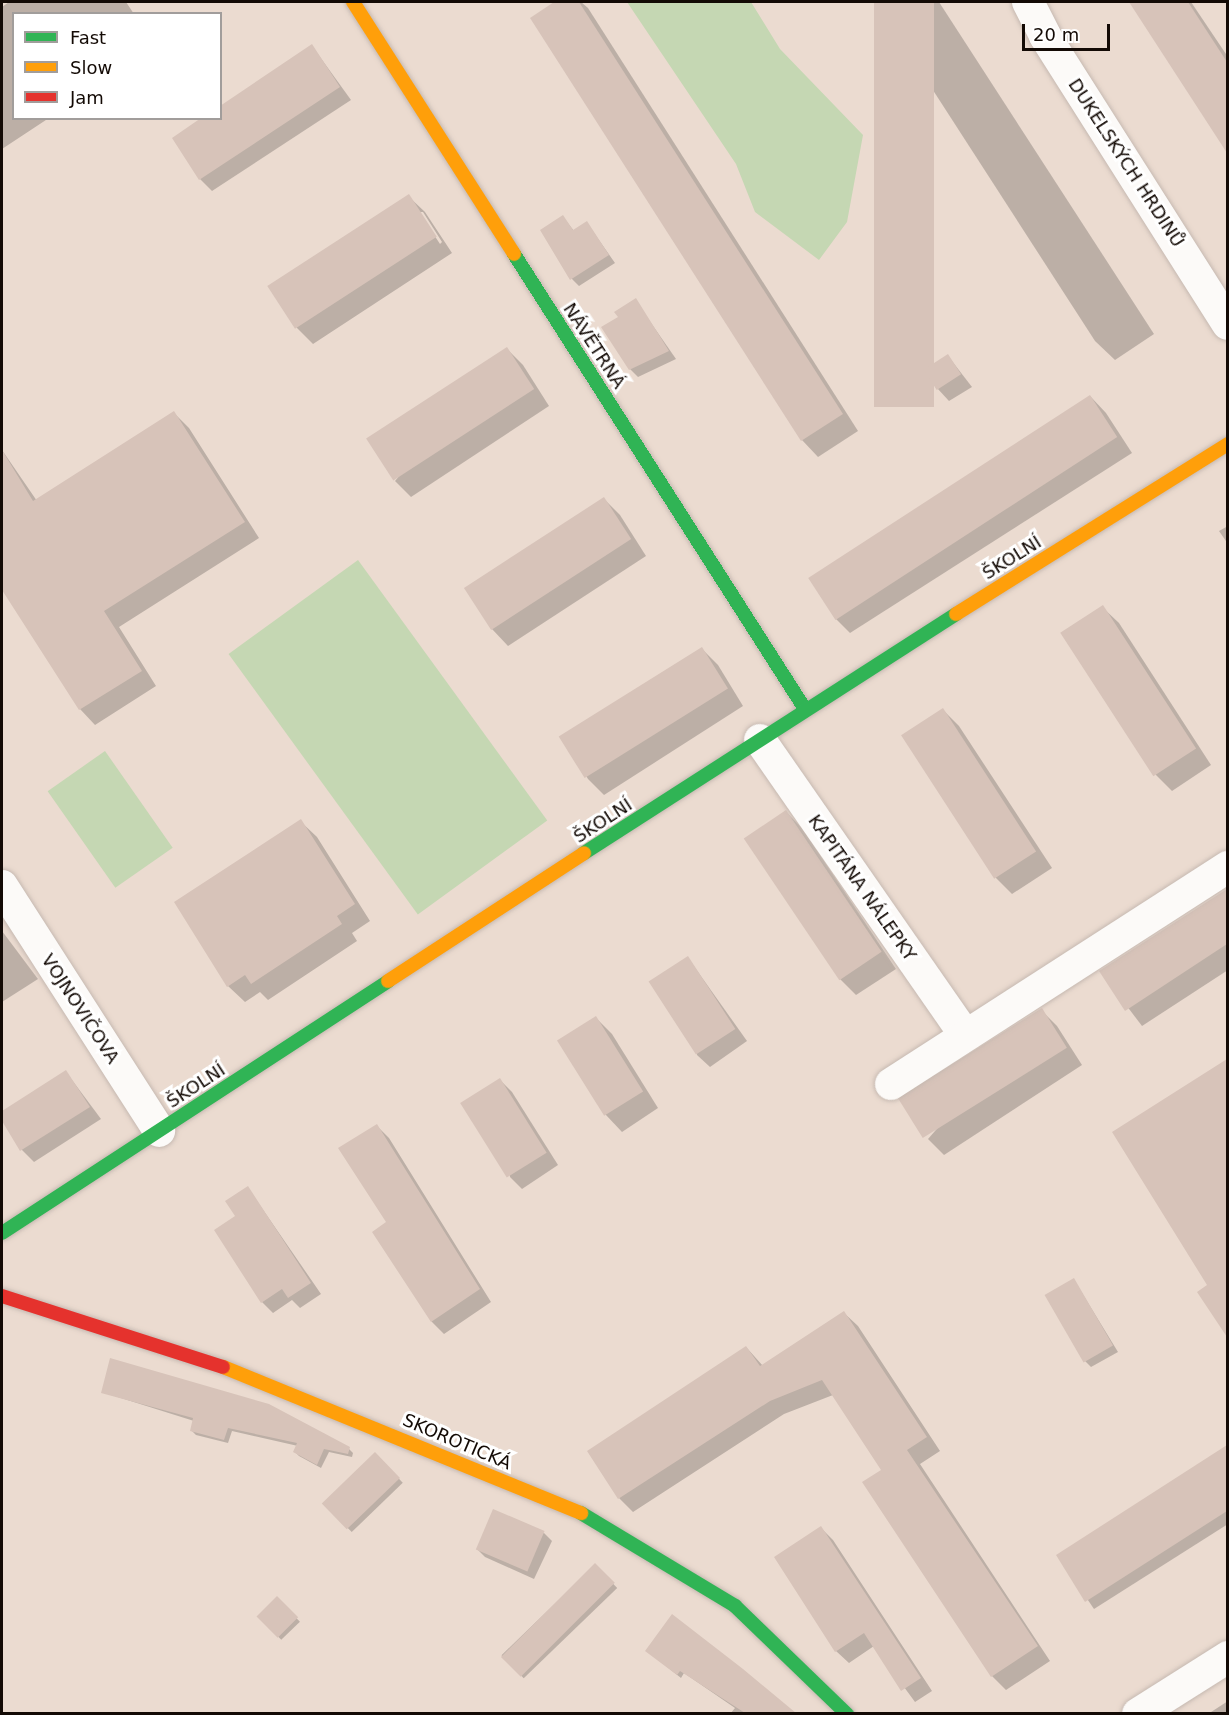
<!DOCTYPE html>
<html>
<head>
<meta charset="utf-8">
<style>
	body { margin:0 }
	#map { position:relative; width:1229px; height:1715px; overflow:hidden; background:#ebdbd0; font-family:"DejaVu Sans",sans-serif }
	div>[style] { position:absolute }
	.green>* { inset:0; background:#c5d7b3; transform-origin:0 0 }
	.shadow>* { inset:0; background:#0003; transform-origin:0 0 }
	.building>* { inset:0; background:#d7c3b9; transform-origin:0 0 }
	.roads { filter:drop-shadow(0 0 2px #c6b9b1) drop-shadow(0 0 2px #c6b9b1) }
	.street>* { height:32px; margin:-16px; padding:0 16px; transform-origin:16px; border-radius:16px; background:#fcfaf8 }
	.fast>* { height:14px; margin:-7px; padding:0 7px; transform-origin:7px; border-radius:7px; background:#30b455 }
	.slow>* { height:14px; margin:-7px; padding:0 7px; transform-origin:7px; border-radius:7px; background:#ff9f0a }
	.jam>* { height:14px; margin:-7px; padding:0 7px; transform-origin:7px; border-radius:7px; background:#e5322d }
	span { translate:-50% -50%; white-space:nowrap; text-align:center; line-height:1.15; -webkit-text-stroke:6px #fff; paint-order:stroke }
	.street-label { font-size:18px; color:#130a05 }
	.frame { position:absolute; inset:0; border:3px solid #130a05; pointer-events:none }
	.legend { position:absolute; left:12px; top:12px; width:210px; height:108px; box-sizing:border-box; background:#fff; border:2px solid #a19d9b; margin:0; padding:8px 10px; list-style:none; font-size:18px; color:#130a05 }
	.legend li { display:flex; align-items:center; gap:12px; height:30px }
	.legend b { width:30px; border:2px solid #a19d9b }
	.scale { position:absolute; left:1022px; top:24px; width:88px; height:27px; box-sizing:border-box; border:3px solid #130a05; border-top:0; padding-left:8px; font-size:18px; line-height:21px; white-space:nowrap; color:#130a05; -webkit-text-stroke:4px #fff; paint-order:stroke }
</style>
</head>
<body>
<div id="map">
	<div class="green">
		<div style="clip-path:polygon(627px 2px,751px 2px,780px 49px,863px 135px,847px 222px,819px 260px,755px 212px,736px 164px)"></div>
		<div style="left:358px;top:560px;width:322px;height:160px;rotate:54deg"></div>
		<div style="left:105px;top:751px;width:118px;height:70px;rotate:55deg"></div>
	</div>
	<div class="shadow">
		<div style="clip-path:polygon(9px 2px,126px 2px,134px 14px,14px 14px,14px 118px,49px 118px,2px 149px,2px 7px)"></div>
		<div style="clip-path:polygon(557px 2px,581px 2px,588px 8px,858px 431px,818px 457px,802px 440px,532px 18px)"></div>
		<div style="clip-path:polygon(876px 2px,939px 2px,1154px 334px,1115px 360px,1095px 341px)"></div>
		<div style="clip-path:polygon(1131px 2px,1191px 2px,1228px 57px,1228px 150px)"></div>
		<div style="clip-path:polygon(312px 46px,351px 100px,212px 191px,200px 179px,220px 118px)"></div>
		<div style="clip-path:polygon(evenodd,408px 196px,425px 212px,452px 253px,313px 344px,297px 328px,270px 287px,408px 196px,419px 212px,423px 212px,442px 242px,440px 244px,419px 212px)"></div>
		<div style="clip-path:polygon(563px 217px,574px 231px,587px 223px,615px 263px,579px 286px,572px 279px)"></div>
		<div style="clip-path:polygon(635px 300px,676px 359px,638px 377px,630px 369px,620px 317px)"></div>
		<div style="clip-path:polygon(507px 349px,523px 365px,549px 406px,411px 497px,395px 481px)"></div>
		<div style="clip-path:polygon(948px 356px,972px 387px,949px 401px,937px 388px)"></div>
		<div style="clip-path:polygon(1090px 396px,1106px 413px,1132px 453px,850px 633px,834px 617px)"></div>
		<div style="clip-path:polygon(174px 413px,189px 428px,259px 538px,119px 627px,156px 686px,95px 725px,80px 709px,2px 588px,2px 450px,37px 501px)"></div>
		<div style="clip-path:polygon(604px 499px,620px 515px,646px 556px,508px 646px,492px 629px,466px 589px)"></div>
		<div style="clip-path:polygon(1228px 526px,1228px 544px,1219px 531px)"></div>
		<div style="clip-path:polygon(1102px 607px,1119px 623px,1211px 765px,1172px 791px,1156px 775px)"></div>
		<div style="clip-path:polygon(702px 649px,718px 665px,743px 706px,604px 795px,588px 779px,562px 738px)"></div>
		<div style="clip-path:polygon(943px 710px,959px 726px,1052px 868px,1012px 894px,996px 878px)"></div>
		<div style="clip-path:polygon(786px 812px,802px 828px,896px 969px,856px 995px,840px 979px)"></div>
		<div style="clip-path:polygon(300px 821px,317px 837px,370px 921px,352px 933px,357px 941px,268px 1000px,260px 992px,245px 1002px,228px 986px)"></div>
		<div style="clip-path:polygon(1228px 890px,1228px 970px,1142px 1026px,1101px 972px)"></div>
		<div style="clip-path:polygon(2px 931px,38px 979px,2px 1002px)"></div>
		<div style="clip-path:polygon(688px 958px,747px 1041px,710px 1067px,697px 1055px)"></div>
		<div style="clip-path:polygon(1041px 1010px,1057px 1026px,1082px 1065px,944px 1155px,928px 1139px)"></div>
		<div style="clip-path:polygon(596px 1018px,612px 1034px,658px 1108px,622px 1132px,606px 1115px,560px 1042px)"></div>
		<div style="clip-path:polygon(1228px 1060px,1228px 1335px,1199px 1292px,1209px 1285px,1114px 1132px)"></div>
		<div style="clip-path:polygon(66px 1072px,101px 1119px,34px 1162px,22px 1150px,2px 1112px)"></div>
		<div style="clip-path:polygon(500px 1080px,512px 1092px,558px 1165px,522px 1189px,510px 1177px)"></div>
		<div style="clip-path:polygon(377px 1126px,389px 1138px,491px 1302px,444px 1334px,432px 1322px,374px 1232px,388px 1222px)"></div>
		<div style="clip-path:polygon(248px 1188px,321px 1294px,300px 1308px,292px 1300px,273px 1313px,262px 1302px,237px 1216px)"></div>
		<div style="clip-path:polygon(1074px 1280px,1118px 1352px,1091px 1367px,1085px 1361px)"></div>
		<div style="clip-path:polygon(844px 1313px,858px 1326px,940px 1451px,920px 1464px,1050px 1661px,1006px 1690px,992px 1676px,864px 1483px,883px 1470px,833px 1395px,784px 1414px,633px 1512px,619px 1498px,746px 1347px,763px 1366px)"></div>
		<div style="clip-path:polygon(102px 1392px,349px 1449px,353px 1453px,352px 1457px,329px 1452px,321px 1468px,299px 1456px,295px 1452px,298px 1446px,232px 1431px,228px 1443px,196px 1435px,191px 1430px,194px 1421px)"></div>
		<div style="clip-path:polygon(1228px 1447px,1228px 1524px,1094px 1609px,1058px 1556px)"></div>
		<div style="left:375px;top:1454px;width:40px;height:71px;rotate:46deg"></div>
		<div style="clip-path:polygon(821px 1528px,833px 1540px,932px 1691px,915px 1702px,874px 1646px,849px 1663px,836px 1651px)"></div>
		<div style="clip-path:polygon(544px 1533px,552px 1541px,534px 1579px,485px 1557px,477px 1549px)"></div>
		<div style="left:595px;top:1565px;width:32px;height:130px;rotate:46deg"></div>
		<div style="left:277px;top:1598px;width:33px;height:26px;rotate:46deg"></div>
		<div style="clip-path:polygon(651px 1654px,789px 1710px,793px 1714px,730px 1714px,735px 1708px,684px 1673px,681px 1678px)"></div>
		<div style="clip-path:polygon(1228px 1701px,1228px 1714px,1208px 1714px)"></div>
	</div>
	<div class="building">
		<div style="clip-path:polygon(554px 2px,579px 2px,843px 414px,801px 441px,530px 18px)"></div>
		<div style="left:874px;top:2px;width:60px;height:405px"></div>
		<div style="clip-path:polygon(1129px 2px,1188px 2px,1227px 62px,1227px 153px)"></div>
		<div style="clip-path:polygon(312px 44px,340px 87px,199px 180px,172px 138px,201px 118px,220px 118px,220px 106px)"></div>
		<div style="left:409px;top:194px;width:51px;height:169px;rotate:57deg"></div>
		<div style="clip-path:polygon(563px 215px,573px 230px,587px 221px,609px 255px,570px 280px,540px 230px)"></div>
		<div style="clip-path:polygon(636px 298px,669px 351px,629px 370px,601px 327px,618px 317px,614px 312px)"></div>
		<div style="left:507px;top:347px;width:50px;height:168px;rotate:57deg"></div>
		<div style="left:948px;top:354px;width:24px;height:29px;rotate:57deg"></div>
		<div style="left:1090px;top:395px;width:50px;height:336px;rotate:57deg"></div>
		<div style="clip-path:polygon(174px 411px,245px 522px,104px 611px,142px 671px,79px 710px,2px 590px,2px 450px,33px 501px)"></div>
		<div style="left:604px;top:497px;width:50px;height:167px;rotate:57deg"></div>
		<div style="left:1103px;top:605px;width:171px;height:51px;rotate:57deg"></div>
		<div style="left:702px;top:647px;width:49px;height:169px;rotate:58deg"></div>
		<div style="left:943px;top:708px;width:171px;height:50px;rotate:57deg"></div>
		<div style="left:786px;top:810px;width:171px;height:51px;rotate:56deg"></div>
		<div style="clip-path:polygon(301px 819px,355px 904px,337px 916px,342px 924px,251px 984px,245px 975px,227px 987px,174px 902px)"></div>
		<div style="clip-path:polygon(1227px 889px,1227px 944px,1125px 1011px,1099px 971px)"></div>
		<div style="left:688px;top:956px;width:87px;height:47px;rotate:57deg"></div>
		<div style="left:1042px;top:1008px;width:47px;height:170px;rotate:58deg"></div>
		<div style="left:596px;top:1016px;width:89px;height:46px;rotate:58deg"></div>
		<div style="clip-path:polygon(1227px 1059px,1227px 1337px,1197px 1292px,1207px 1285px,1112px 1132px)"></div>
		<div style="clip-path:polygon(66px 1070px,90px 1107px,20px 1151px,2px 1121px,2px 1111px)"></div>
		<div style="left:500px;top:1078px;width:88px;height:47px;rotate:58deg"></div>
		<div style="clip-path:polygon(377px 1124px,480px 1289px,431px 1322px,372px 1232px,386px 1222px,338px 1148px)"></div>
		<div style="clip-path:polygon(248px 1186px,311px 1283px,288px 1298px,282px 1289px,261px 1303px,214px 1230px,235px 1216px,225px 1201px)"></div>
		<div style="left:1074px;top:1278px;width:78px;height:34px;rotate:60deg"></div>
		<div style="clip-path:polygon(844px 1311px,927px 1437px,907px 1450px,1038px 1646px,991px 1677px,862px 1482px,881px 1470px,822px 1380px,770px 1401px,618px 1499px,587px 1451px,746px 1346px,760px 1366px)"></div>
		<div style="clip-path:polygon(110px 1358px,269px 1404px,350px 1447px,348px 1454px,324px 1449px,317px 1465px,293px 1452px,297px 1443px,228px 1428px,224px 1440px,190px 1431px,193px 1418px,101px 1393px)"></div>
		<div style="clip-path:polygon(1227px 1445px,1227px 1511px,1085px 1602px,1056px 1555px)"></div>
		<div style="left:375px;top:1452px;width:36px;height:74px;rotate:46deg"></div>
		<div style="left:493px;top:1509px;width:56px;height:44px;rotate:23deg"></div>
		<div style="clip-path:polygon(821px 1526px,921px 1678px,901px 1691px,864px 1633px,835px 1652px,774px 1557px)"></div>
		<div style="left:595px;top:1563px;width:28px;height:133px;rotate:45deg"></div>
		<div style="left:277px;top:1596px;width:30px;height:29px;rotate:45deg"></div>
		<div style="clip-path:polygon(672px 1614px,743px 1669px,796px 1713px,745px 1713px,680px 1671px,677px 1675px,645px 1651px)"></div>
	</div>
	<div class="roads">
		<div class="street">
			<div style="left:1028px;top:2px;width:38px;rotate:63deg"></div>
			<div style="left:1045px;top:36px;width:341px;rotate:57.6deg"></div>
			<div style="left:760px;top:740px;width:359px;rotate:55.2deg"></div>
			<div style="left:2px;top:886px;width:291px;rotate:57.3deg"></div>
			<div style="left:891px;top:1084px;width:401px;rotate:-32.8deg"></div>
			<div style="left:1138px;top:1714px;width:107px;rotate:-32.3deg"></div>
		</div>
		<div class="fast">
			<div style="left:514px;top:254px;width:540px;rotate:57.4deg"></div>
			<div style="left:584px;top:853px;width:442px;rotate:-32.7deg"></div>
			<div style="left:2px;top:1233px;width:461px;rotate:-33.1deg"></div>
			<div style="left:581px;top:1513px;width:180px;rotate:31.1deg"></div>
			<div style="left:735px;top:1606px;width:156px;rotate:44deg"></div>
		</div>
		<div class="slow">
			<div style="left:353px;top:2px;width:299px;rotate:57.4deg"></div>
			<div style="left:956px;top:614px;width:321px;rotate:-32deg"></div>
			<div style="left:388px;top:981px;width:234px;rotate:-33.1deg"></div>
			<div style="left:223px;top:1367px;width:387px;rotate:22.2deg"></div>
		</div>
		<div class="jam">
			<div style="left:2px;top:1296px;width:232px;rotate:17.8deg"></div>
		</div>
	</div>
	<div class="street-label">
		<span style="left:1126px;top:163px;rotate:57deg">DUKELSKÝCH HRDINŮ</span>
		<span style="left:594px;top:346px;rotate:57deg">NÁVĚTRNÁ</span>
		<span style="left:1012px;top:558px;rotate:-32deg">ŠKOLNÍ</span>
		<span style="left:603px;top:821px;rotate:-33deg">ŠKOLNÍ</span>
		<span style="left:862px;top:888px;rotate:55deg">KAPITÁNA NÁLEPKY</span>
		<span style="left:80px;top:1009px;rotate:57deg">VOJNOVIČOVA</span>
		<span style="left:196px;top:1086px;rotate:-33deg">ŠKOLNÍ</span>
		<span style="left:457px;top:1442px;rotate:23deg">SKOROTICKÁ</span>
	</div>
	<div class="frame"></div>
	<ul class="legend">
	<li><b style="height:8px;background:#30b455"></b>Fast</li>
	<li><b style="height:8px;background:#ff9f0a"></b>Slow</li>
	<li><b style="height:8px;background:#e5322d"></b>Jam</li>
	</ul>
	<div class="scale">20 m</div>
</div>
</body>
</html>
